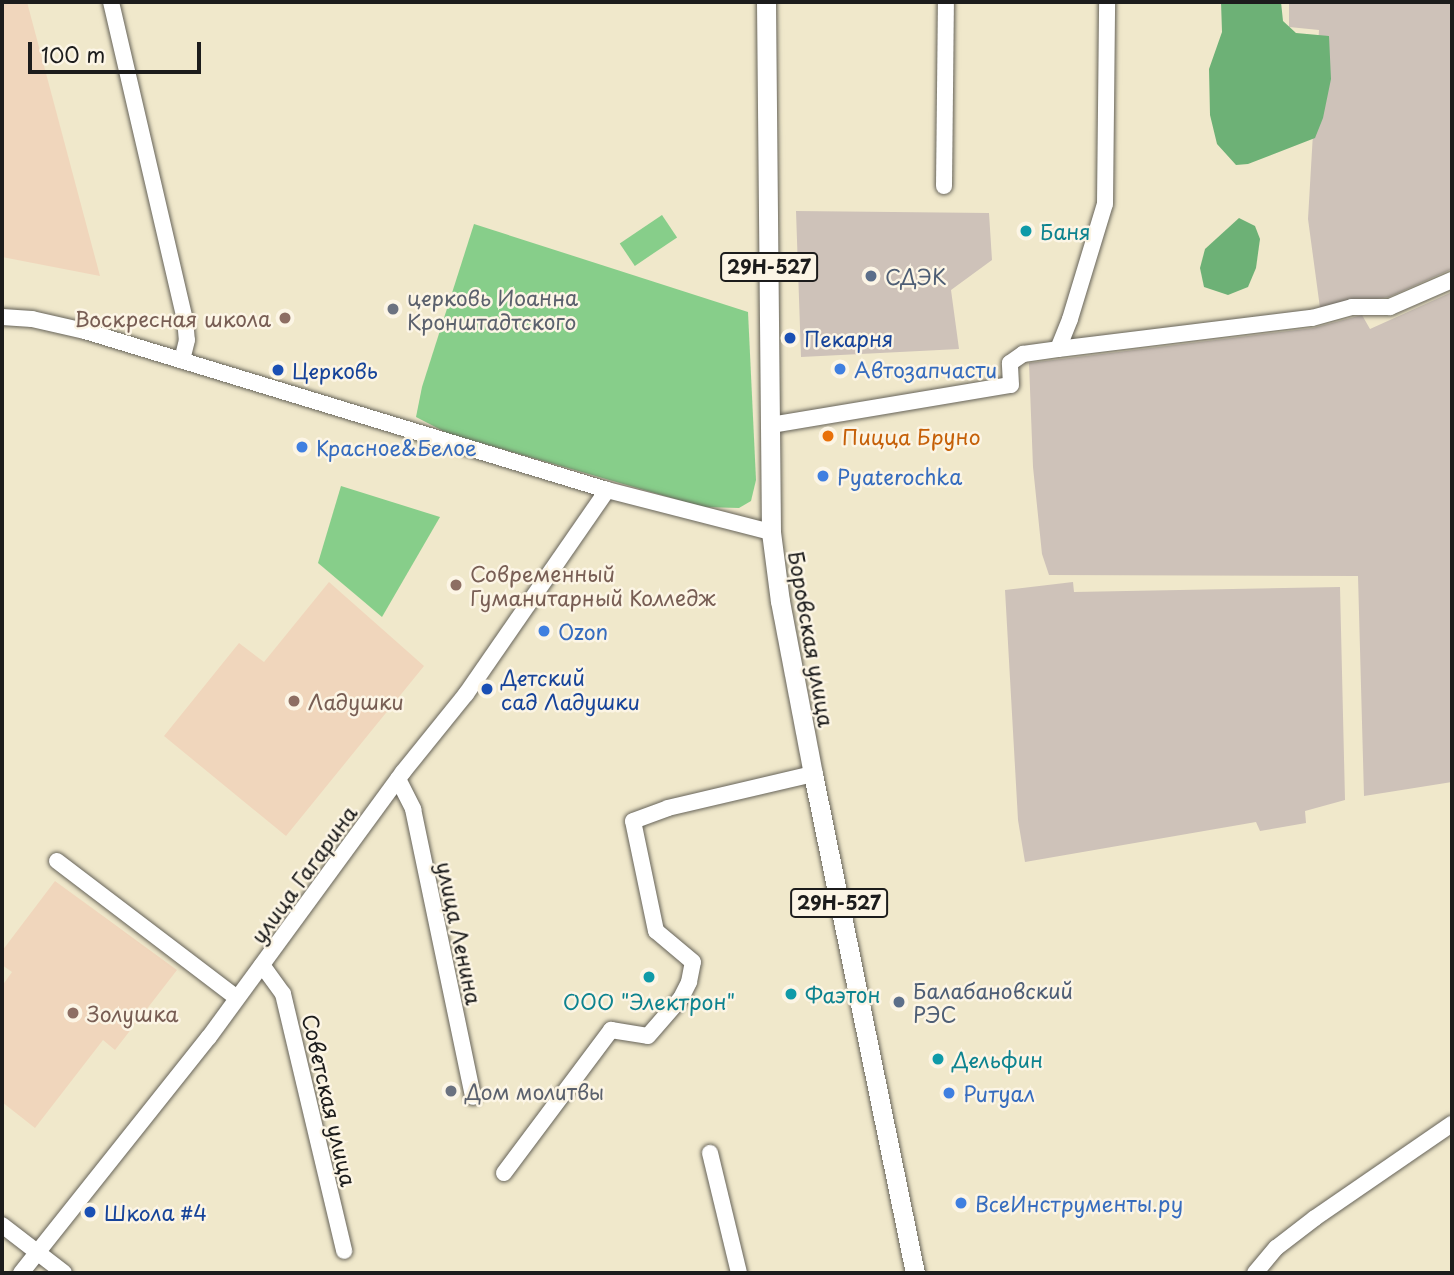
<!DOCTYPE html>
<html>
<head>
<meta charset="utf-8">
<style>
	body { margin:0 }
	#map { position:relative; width:1454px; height:1275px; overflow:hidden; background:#f0e8cb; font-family:"Playpen Sans",sans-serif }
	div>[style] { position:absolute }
	.built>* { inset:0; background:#f0d6bc }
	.industrial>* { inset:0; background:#cec2b9 }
	.green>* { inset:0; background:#87ce8a; transform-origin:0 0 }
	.forest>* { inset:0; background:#6db176 }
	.roads { filter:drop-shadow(0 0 2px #666359) drop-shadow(0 0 2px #666359) }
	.minor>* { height:16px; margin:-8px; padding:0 8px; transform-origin:8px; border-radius:8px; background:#fff }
	.major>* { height:19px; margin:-9.5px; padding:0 9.5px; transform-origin:9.5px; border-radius:9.5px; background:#fff }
	.dots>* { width:19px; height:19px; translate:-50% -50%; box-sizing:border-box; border:4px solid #fcf5e5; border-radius:50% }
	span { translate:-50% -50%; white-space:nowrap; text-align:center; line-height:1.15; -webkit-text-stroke:5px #fcf5e5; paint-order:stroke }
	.shield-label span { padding:2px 5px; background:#fcf5e5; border:2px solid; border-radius:5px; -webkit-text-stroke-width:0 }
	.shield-label { font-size:19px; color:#1c1c1c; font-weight:700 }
	.culture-label { font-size:21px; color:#0d838f }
	.left { translate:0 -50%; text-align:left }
	.service-label { font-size:21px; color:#4e5e75 }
	.worship-label { font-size:21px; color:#5b616d }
	.education-label { font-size:21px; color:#785e54 }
	.right { translate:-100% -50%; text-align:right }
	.transit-label { font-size:21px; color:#164399 }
	.shop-label { font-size:21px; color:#366cbe }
	.food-label { font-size:21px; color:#c56008 }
	.street-label { font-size:21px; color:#1c1c1c }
	.frame { position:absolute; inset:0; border:4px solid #1c1c1c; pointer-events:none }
	.scale { position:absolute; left:28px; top:42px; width:173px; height:32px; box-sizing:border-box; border:4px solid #1c1c1c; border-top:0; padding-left:9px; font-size:21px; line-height:24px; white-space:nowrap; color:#1c1c1c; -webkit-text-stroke:5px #fcf5e5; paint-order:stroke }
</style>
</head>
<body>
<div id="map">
	<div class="built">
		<div style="clip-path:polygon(2px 2px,27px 2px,100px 276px,2px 257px)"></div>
		<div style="clip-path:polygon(329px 582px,424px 666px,286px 836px,164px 736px,239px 643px,264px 662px)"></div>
		<div style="clip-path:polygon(55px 881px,177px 970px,115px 1050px,103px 1040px,35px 1128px,2px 1102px,2px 986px,12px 972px,2px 965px,2px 951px)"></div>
	</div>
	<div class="industrial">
		<div style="clip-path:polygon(1289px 2px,1452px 2px,1452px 269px,1389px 297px,1320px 308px,1308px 219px,1319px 30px,1289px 27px)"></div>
		<div style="clip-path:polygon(796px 211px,989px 213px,992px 260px,951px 290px,959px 349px,801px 357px)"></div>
		<div style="clip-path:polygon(1452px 292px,1452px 782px,1364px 796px,1358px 576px,1049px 575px,1042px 554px,1033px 467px,1029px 363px,1313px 328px,1362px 315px,1370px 329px)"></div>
		<div style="clip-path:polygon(1073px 582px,1074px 592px,1340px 587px,1345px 800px,1305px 811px,1306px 823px,1260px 831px,1256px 822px,1025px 862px,1018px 820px,1005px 590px)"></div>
	</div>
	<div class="green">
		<div style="left:662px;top:215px;width:27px;height:51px;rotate:56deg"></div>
		<div style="clip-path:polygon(474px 224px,748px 312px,756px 480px,751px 501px,739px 508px,703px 507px,447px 433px,416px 417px,422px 387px)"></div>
		<div style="clip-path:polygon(341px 486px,440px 517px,382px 617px,318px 563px)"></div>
	</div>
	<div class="forest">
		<div style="clip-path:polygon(1221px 2px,1281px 2px,1283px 21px,1296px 33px,1329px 36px,1331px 79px,1323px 118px,1315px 138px,1248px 164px,1236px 165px,1217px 144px,1210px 115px,1209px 69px,1222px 32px)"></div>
		<div style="clip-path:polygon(1239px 218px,1255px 226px,1260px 239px,1256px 268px,1248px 287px,1228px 295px,1204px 287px,1200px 268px,1205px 249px)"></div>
	</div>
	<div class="roads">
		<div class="minor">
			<div style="left:111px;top:2px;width:326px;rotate:76.9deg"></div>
			<div style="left:185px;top:319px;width:21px;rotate:85deg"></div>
			<div style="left:187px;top:340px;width:21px;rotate:104deg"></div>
			<div style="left:944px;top:186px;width:184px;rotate:-89.4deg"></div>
			<div style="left:2px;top:317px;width:30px;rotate:4deg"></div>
			<div style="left:32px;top:319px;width:54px;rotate:12.8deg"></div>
			<div style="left:85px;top:331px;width:546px;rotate:16.94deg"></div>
			<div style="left:607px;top:490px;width:169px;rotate:14.4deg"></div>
			<div style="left:1058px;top:349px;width:256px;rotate:-7deg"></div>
			<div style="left:1312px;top:318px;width:41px;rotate:-15.4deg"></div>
			<div style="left:1352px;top:307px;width:38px"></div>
			<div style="left:1390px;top:307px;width:68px;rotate:-23.5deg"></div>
			<div style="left:771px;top:425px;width:243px;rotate:-9.5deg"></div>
			<div style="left:1011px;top:385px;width:22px;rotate:-93deg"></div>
			<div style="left:1010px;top:363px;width:16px;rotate:-35deg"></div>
			<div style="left:1023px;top:354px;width:35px;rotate:-8deg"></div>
			<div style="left:1058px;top:349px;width:32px;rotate:-68deg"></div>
			<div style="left:1070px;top:319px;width:120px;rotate:-73.1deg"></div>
			<div style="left:1105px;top:204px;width:202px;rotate:-89.4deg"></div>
			<div style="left:398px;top:779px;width:34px;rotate:63deg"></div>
			<div style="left:413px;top:809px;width:294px;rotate:78.2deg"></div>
			<div style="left:57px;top:861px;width:226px;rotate:37.3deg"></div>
			<div style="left:262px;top:965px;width:36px;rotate:54deg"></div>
			<div style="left:283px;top:994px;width:264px;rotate:76.6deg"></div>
			<div style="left:710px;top:1153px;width:123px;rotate:76.4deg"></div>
			<div style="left:504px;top:1173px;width:179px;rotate:-53.2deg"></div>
			<div style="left:611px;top:1030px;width:37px;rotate:9deg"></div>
			<div style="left:648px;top:1036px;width:50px;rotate:-49deg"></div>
			<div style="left:681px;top:998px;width:18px;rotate:-63deg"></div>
			<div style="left:689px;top:982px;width:20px;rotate:-79deg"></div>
			<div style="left:693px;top:962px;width:48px;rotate:-140deg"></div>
			<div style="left:656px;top:931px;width:112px;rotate:-101.8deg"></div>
			<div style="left:633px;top:821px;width:37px;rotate:-20deg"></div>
			<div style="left:668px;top:808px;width:149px;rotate:-13.2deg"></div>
			<div style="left:2px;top:1225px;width:78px;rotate:37.7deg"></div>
			<div style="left:21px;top:1273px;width:302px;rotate:-51.5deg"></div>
			<div style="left:209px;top:1037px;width:328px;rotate:-53.8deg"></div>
			<div style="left:403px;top:772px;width:100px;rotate:-51.1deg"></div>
			<div style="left:466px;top:694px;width:248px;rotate:-55.3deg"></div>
			<div style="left:1255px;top:1273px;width:33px;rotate:-50deg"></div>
			<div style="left:1276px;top:1248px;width:49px;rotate:-37.6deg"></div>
			<div style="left:1315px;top:1218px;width:166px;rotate:-34.5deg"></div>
		</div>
		<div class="major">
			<div style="left:766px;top:2px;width:530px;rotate:89.46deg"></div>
			<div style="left:771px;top:532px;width:70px;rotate:82.6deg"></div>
			<div style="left:780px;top:601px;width:176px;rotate:79.2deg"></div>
			<div style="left:813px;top:774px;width:509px;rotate:78.45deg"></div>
		</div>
	</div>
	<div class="dots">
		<div style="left:1026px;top:231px;background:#0f9aa8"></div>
		<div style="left:871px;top:276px;background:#5c6f8a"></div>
		<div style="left:393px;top:309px;background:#6b7280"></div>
		<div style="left:285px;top:318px;background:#8d6e63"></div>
		<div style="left:790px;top:338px;background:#1a4fb4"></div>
		<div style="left:840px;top:369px;background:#3f7fe0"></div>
		<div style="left:278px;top:370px;background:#1a4fb4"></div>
		<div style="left:828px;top:436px;background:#e8710a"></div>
		<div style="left:302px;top:447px;background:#3f7fe0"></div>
		<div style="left:823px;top:476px;background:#3f7fe0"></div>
		<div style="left:456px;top:585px;background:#8d6e63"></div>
		<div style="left:544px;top:631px;background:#3f7fe0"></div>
		<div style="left:487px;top:689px;background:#1a4fb4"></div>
		<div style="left:294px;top:701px;background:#8d6e63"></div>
		<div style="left:649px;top:977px;background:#0f9aa8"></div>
		<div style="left:791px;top:994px;background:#0f9aa8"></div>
		<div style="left:899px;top:1002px;background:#5c6f8a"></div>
		<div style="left:73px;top:1013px;background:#8d6e63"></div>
		<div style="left:938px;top:1059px;background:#0f9aa8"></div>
		<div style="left:451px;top:1091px;background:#6b7280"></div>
		<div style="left:949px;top:1093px;background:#3f7fe0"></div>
		<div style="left:961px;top:1203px;background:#3f7fe0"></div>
		<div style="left:90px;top:1212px;background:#1a4fb4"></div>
	</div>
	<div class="shield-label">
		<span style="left:769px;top:267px">29Н-527</span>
		<span style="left:839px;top:903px">29Н-527</span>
	</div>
	<div class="culture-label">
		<span class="left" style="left:1040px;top:231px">Баня</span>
		<span class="left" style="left:805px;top:994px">Фаэтон</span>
		<span style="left:649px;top:1001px">ООО "Электрон"</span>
		<span class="left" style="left:952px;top:1059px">Дельфин</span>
	</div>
	<div class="service-label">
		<span class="left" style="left:885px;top:276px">СДЭК</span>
		<span class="left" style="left:913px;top:1002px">Балабановский<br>РЭС</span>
	</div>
	<div class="worship-label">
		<span class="left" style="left:407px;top:309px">церковь Иоанна<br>Кронштадтского</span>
		<span class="left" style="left:465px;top:1091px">Дом молитвы</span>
	</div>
	<div class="education-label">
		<span class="right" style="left:271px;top:318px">Воскресная школа</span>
		<span class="left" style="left:470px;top:585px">Современный<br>Гуманитарный Колледж</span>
		<span class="left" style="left:308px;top:701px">Ладушки</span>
		<span class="left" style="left:87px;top:1013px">Золушка</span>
	</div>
	<div class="transit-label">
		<span class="left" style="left:804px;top:338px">Пекарня</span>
		<span class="left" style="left:292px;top:370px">Церковь</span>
		<span class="left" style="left:501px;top:689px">Детский<br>сад Ладушки</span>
		<span class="left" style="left:104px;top:1212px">Школа #4</span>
	</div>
	<div class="shop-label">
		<span class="left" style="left:854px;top:369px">Автозапчасти</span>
		<span class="left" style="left:316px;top:447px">Красное&amp;Белое</span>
		<span class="left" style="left:837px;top:476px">Pyaterochka</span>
		<span class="left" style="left:558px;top:631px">Ozon</span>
		<span class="left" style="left:963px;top:1093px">Ритуал</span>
		<span class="left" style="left:975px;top:1203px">ВсеИнструменты.ру</span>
	</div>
	<div class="food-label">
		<span class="left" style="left:842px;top:436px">Пицца Бруно</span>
	</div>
	<div class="street-label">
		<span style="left:812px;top:639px;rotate:80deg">Боровская улица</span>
		<span style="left:303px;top:874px;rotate:-54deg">улица Гагарина</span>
		<span style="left:460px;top:933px;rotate:78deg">улица Ленина</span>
		<span style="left:330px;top:1100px;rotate:77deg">Советская улица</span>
	</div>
	<div class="frame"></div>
	<div class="scale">100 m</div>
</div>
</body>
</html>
